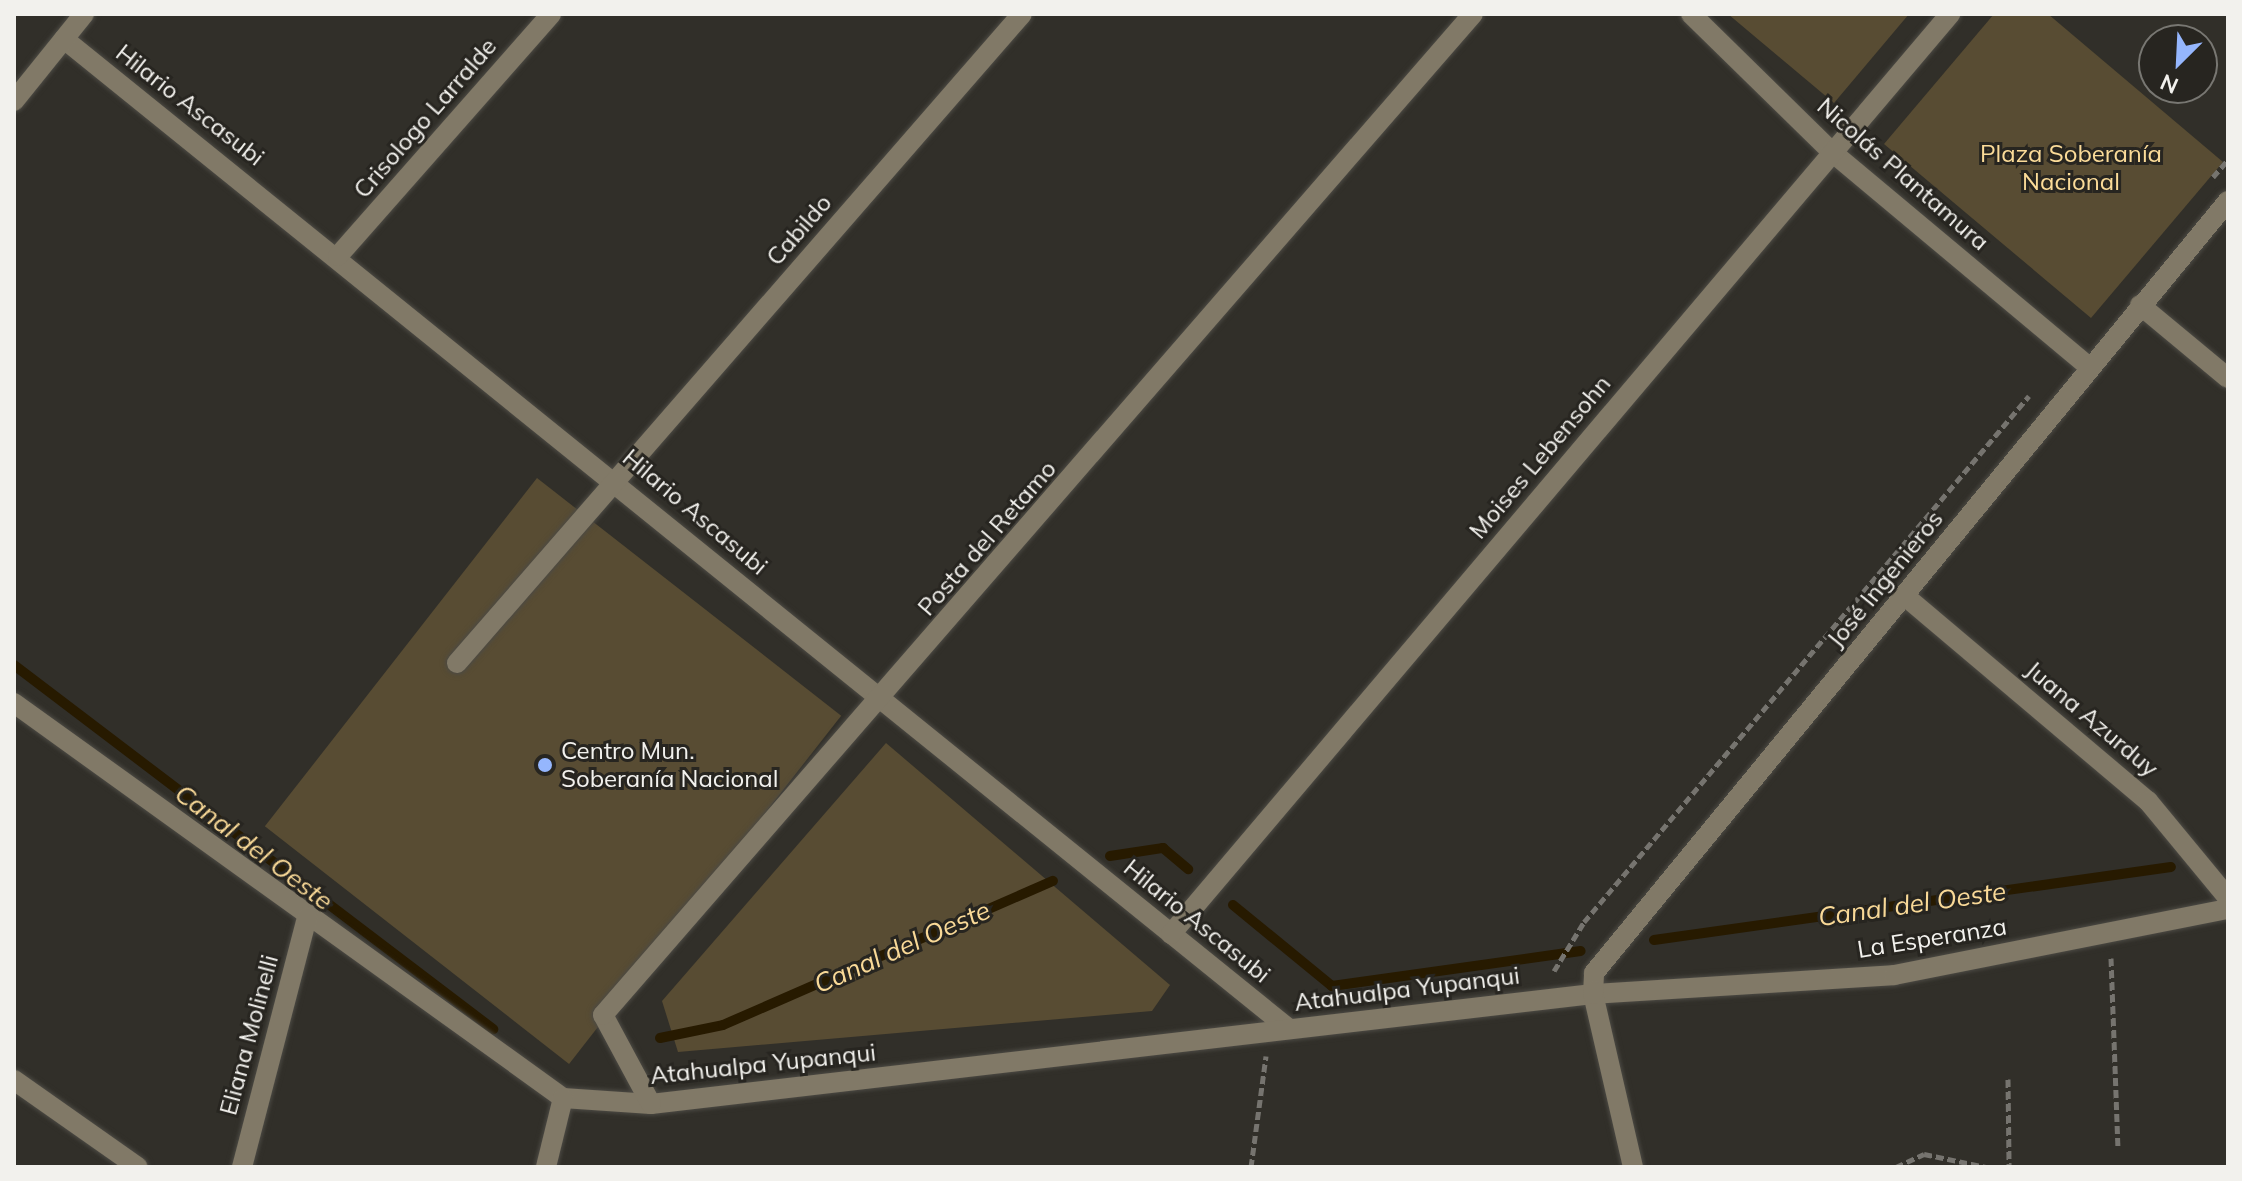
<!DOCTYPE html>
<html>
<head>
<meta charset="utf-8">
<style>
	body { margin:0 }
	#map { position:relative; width:2242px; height:1181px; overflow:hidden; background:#312f29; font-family:Mulish,sans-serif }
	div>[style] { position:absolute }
	.green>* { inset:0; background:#584c33; transform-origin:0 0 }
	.stream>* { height:10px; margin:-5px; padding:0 5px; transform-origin:5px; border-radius:5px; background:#271a00 }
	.path>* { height:5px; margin-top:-2.5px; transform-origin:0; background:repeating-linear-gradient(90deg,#76746f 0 8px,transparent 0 12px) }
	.roads { filter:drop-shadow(0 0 2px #4c4a44) drop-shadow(0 0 2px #4c4a44) }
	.minor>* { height:20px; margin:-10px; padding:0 10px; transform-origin:10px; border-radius:10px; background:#817967 }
	.dots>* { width:22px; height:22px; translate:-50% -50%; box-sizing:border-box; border:4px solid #272520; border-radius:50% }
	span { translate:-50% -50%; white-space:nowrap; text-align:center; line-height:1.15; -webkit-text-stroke:6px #272520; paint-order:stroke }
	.street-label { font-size:24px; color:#f2f1ed }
	.park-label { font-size:24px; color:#fbdb98 }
	.poi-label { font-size:24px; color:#f2f1ed }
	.left { translate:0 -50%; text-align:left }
	.water-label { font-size:26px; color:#f9d997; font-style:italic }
	.frame { position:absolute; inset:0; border:16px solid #f2f1ed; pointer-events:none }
	.north { position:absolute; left:2138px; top:24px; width:80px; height:80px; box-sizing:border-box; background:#272520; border:2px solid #787772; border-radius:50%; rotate:204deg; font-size:22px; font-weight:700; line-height:32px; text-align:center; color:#f2f1ed }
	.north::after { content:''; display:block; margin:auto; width:28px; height:36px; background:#95b6fd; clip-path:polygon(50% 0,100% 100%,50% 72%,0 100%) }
</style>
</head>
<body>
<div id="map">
	<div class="green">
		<div style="clip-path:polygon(1728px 14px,1909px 14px,1834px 103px)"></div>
		<div style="clip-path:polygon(1994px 14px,2048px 14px,2223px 162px,2091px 318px,1884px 144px)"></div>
		<div style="left:537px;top:478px;width:386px;height:442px;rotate:38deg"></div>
		<div style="clip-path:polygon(886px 743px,1170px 985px,1152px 1011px,678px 1052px,662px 1001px)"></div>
	</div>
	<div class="stream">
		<div style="left:14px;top:665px;width:602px;rotate:37.23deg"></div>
		<div style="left:1110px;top:856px;width:54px;rotate:-8.6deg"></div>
		<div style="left:1163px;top:848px;width:33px;rotate:40deg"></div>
		<div style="left:1233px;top:905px;width:128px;rotate:39.3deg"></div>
		<div style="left:1332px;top:986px;width:251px;rotate:-8deg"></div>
		<div style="left:1654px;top:940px;width:522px;rotate:-8.04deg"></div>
		<div style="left:660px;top:1038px;width:64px;rotate:-11.7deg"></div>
		<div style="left:723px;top:1025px;width:360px;rotate:-23.6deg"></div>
	</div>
	<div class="path">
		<div style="left:2213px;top:177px;width:23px;rotate:-49deg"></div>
		<div style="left:2111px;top:958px;width:191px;rotate:87.9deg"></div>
		<div style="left:1554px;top:971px;width:57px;rotate:-58.5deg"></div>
		<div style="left:1584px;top:922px;width:689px;rotate:-49.77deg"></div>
		<div style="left:2008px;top:1079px;width:88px;rotate:89.3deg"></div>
		<div style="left:1251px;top:1167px;width:112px;rotate:-82.3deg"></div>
		<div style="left:1896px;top:1167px;width:31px;rotate:-25deg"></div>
		<div style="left:1924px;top:1154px;width:63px;rotate:11.8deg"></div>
	</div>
	<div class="roads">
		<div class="minor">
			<div style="left:1691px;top:14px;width:197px;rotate:44.4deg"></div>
			<div style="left:1832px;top:152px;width:334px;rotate:39.9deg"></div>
			<div style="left:64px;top:39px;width:1575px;rotate:38.94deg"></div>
			<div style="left:14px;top:101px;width:112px;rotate:-51.2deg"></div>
			<div style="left:338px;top:256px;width:322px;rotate:-48.6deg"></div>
			<div style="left:2140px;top:305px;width:114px;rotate:39.7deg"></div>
			<div style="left:1905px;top:596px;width:318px;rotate:40.2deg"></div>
			<div style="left:2148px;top:801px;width:126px;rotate:50.5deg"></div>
			<div style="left:457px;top:663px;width:860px;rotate:-48.96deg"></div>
			<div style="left:14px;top:703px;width:676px;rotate:35.73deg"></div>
			<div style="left:563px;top:1098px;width:88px;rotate:3.9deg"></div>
			<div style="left:651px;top:1104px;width:948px;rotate:-6.66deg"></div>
			<div style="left:1593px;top:994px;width:302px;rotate:-3.6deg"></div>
			<div style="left:1894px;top:975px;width:340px;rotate:-11.2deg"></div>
			<div style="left:1171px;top:934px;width:1206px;rotate:-49.74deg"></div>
			<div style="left:14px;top:1080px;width:151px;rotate:35.1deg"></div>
			<div style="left:651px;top:1104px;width:101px;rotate:-118.3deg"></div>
			<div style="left:603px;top:1015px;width:1326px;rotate:-49.01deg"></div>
			<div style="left:242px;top:1167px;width:258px;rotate:-75.4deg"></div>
			<div style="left:546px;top:1167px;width:71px;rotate:-76.2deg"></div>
			<div style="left:1633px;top:1167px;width:178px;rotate:-103deg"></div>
			<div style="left:1593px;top:994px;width:21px;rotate:-87deg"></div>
			<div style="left:1594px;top:973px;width:999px;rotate:-50.61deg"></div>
		</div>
	</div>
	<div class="dots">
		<div style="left:545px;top:765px;background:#95b6fd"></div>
	</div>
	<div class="street-label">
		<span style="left:190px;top:105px;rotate:38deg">Hilario Ascasubi</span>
		<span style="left:425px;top:118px;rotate:-49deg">Crisologo Larralde</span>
		<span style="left:1903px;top:174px;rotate:41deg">Nicolás Plantamura</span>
		<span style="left:799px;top:230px;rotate:-49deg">Cabildo</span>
		<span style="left:1540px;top:457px;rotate:-50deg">Moises Lebensohn</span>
		<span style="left:695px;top:512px;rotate:40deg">Hilario Ascasubi</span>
		<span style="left:987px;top:538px;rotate:-49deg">Posta del Retamo</span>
		<span style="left:1885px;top:579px;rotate:-51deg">José Ingenieros</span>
		<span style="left:2092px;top:719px;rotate:40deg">Juana Azurduy</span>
		<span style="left:1197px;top:921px;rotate:39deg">Hilario Ascasubi</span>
		<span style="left:1932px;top:938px;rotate:-9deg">La Esperanza</span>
		<span style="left:1407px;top:989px;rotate:-7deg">Atahualpa Yupanqui</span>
		<span style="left:249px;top:1035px;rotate:-75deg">Eliana Molinelli</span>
		<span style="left:763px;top:1064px;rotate:-6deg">Atahualpa Yupanqui</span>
	</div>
	<div class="park-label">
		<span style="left:2071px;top:168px">Plaza Soberanía<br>Nacional</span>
	</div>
	<div class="poi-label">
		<span class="left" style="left:561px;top:765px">Centro Mun.<br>Soberanía Nacional</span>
	</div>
	<div class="water-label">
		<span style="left:254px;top:847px;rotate:37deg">Canal del Oeste</span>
		<span style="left:1912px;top:904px;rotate:-8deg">Canal del Oeste</span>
		<span style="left:902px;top:947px;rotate:-24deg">Canal del Oeste</span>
	</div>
	<div class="frame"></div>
	<div class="north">N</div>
</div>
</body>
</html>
